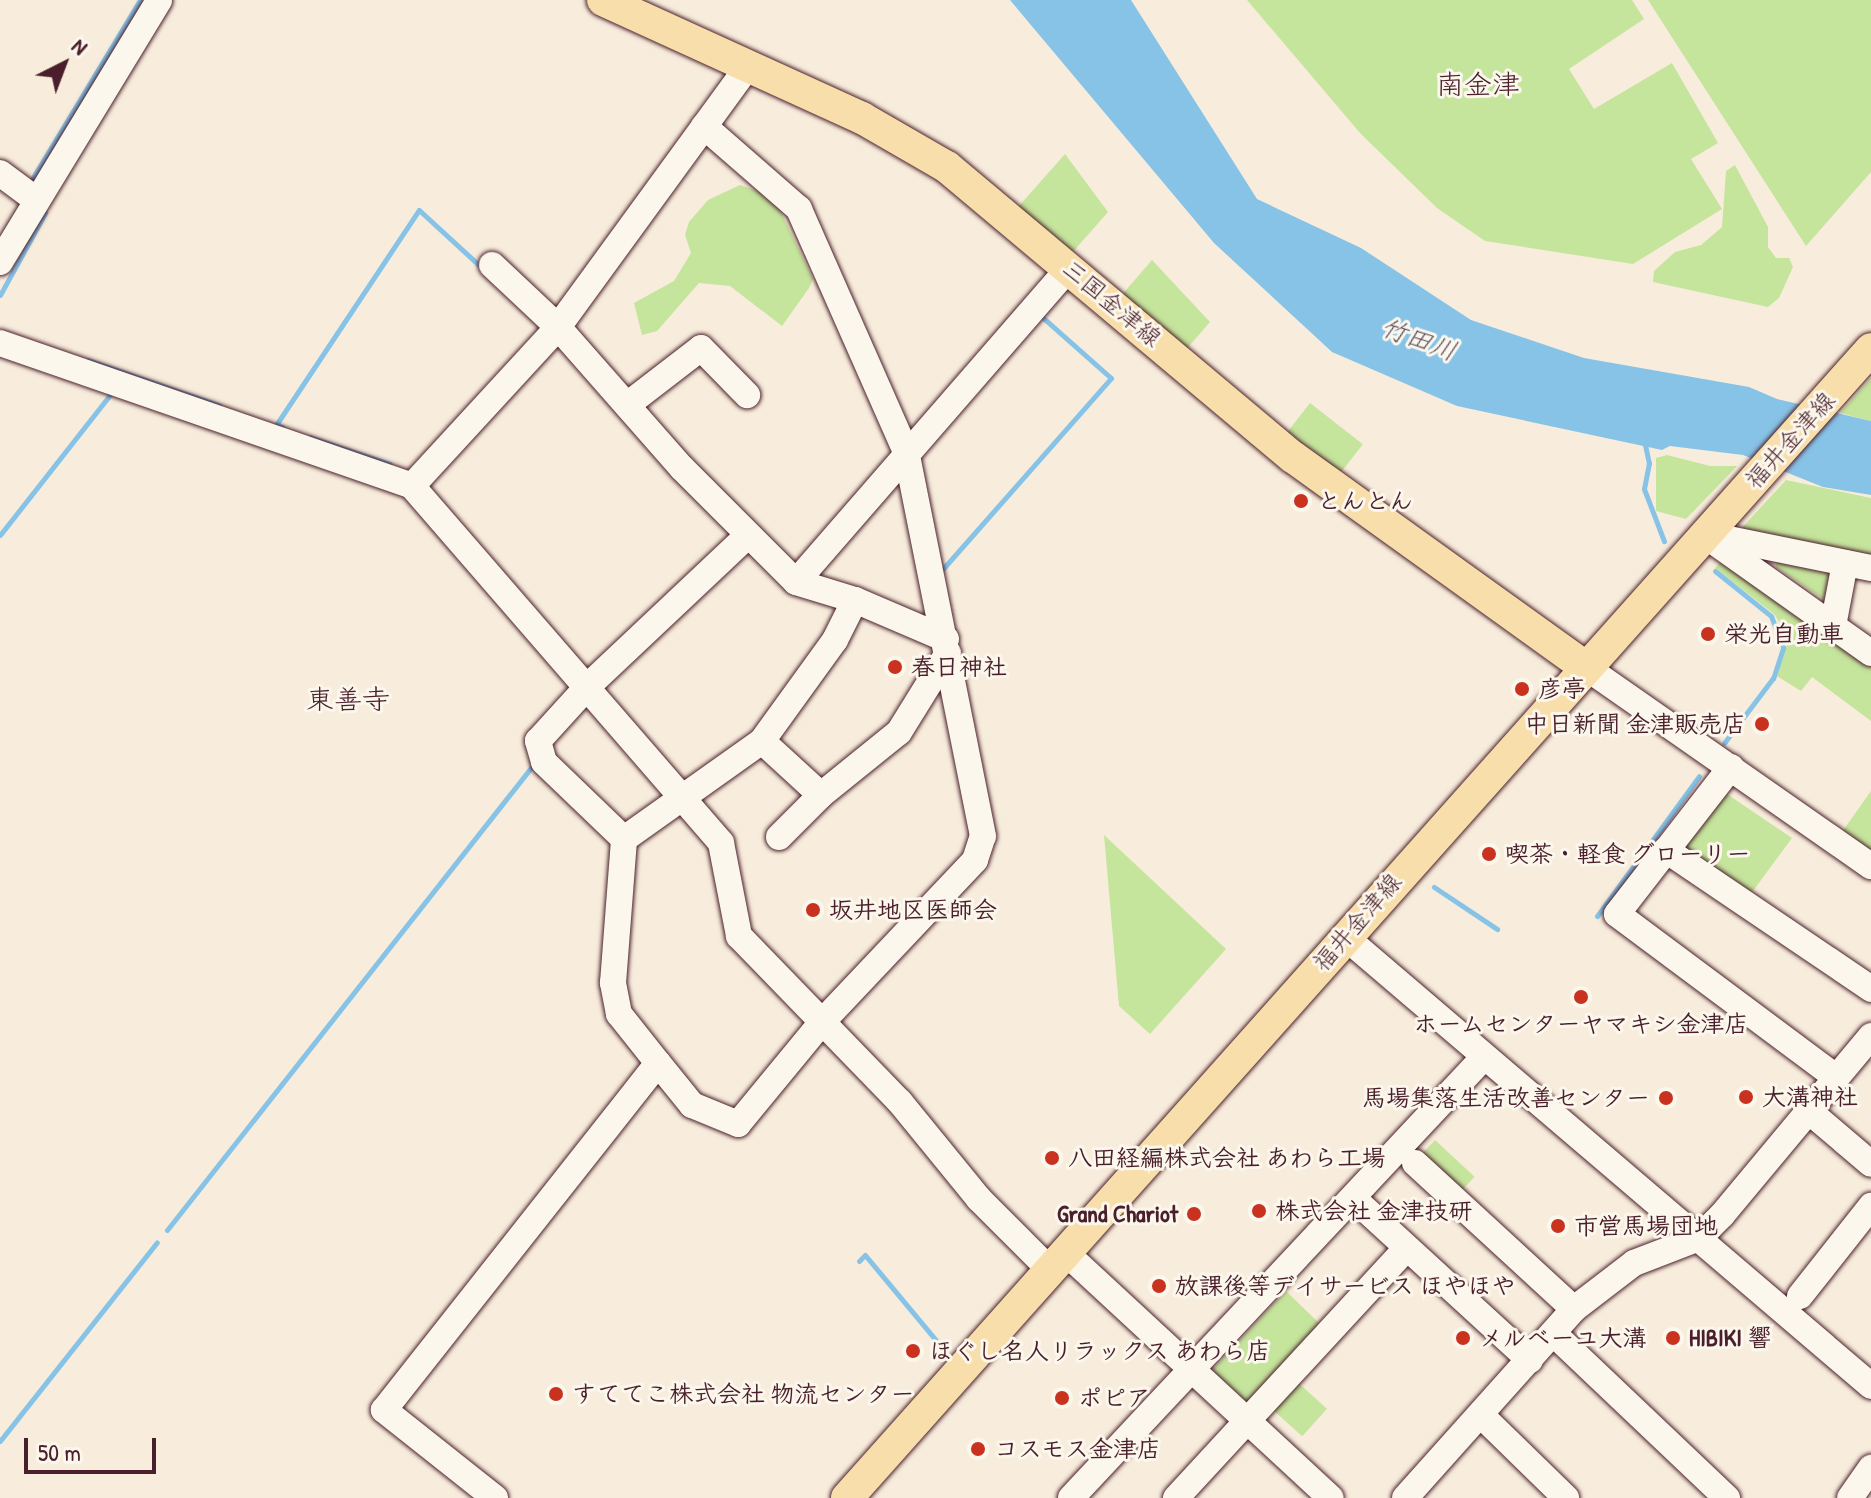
<!DOCTYPE html>
<html>
<head>
<meta charset="utf-8">
<style>
	body { margin:0 }
	#map { position:relative; width:1871px; height:1498px; overflow:hidden; background:#f8eddc; font-family:"Patrick Hand","Klee One",sans-serif }
	div>[style] { position:absolute }
	.green>* { inset:0; background:#c5e49c; transform-origin:0 0 }
	.water>* { inset:0; background:#87c3e7 }
	.stream>* { height:5px; margin:-2.5px; padding:0 2.5px; transform-origin:2.5px; border-radius:2.5px; background:#87c3e7 }
	.roads { filter:drop-shadow(0 0 2px #4a1f2b) drop-shadow(0 0 2px #4a1f2b) }
	.minor>* { height:26px; margin:-13px; padding:0 13px; transform-origin:13px; border-radius:13px; background:#fbf7ec }
	.major>* { height:32px; margin:-16px; padding:0 16px; transform-origin:16px; border-radius:16px; background:#f8deab }
	.dots>* { width:22px; height:22px; translate:-50% -50%; box-sizing:border-box; border:4px solid #fbf7ec; border-radius:50% }
	span { translate:-50% -50%; white-space:nowrap; text-align:center; line-height:1.15; -webkit-text-stroke:6px #fbf7ec; paint-order:stroke }
	.street-label { font-size:24px; color:#4a1f2b }
	.poi-label { font-size:24px; color:#4a1f2b; font-weight:700 }
	.left { translate:0 -50%; text-align:left }
	.right { translate:-100% -50%; text-align:right }
	.water-label { font-size:26px; color:#5c5063; font-style:italic }
	.quarter-label { font-size:28px; color:#4a1f2b }
	.north { position:absolute; left:24px; top:24px; width:80px; height:80px; -webkit-text-stroke:6px #fbf7ec; paint-order:stroke; rotate:42deg; font-size:22px; font-weight:700; line-height:32px; text-align:center; color:#4a1f2b }
	.north::after { content:''; display:block; margin:auto; width:28px; height:36px; background:#4a1f2b; clip-path:polygon(50% 0,100% 100%,50% 72%,0 100%) }
	.scale { position:absolute; left:24px; top:1438px; width:132px; height:36px; box-sizing:border-box; border:4px solid #4a1f2b; border-top:0; padding-left:10px; font-size:24px; line-height:28px; white-space:nowrap; color:#4a1f2b; -webkit-text-stroke:6px #fbf7ec; paint-order:stroke }
</style>
</head>
<body>
<div id="map">
	<div class="green">
		<div style="clip-path:polygon(1247px 0,1632px 0,1644px 19px,1569px 69px,1594px 109px,1672px 63px,1718px 143px,1691px 159px,1722px 209px,1633px 264px,1485px 241px,1437px 208px,1360px 133px)"></div>
		<div style="clip-path:polygon(1648px 0,1871px 0,1871px 172px,1806px 246px)"></div>
		<div style="clip-path:polygon(1065px 154px,1108px 212px,1071px 254px,1018px 207px)"></div>
		<div style="clip-path:polygon(1735px 165px,1768px 227px,1768px 247px,1776px 258px,1789px 258px,1793px 267px,1779px 298px,1768px 307px,1653px 282px,1654px 271px,1675px 252px,1701px 245px,1722px 227px,1726px 171px)"></div>
		<div style="clip-path:polygon(740px 185px,760px 192px,780px 210px,813px 279px,809px 288px,782px 326px,730px 286px,699px 283px,657px 331px,642px 335px,634px 303px,674px 281px,691px 253px,685px 235px,689px 222px,708px 200px)"></div>
		<div style="clip-path:polygon(1152px 260px,1210px 322px,1183px 353px,1120px 297px)"></div>
		<div style="clip-path:polygon(1871px 378px,1871px 421px,1840px 413px)"></div>
		<div style="left:1310px;top:403px;width:67px;height:43px;rotate:38deg"></div>
		<div style="clip-path:polygon(1667px 455px,1710px 466px,1737px 466px,1686px 519px,1656px 511px,1656px 458px)"></div>
		<div style="clip-path:polygon(1786px 480px,1871px 498px,1871px 556px,1739px 531px)"></div>
		<div style="clip-path:polygon(1723px 559px,1871px 667px,1871px 721px,1812px 677px,1801px 691px,1777px 676px,1786px 646px,1782px 628px,1775px 615px,1715px 568px)"></div>
		<div style="clip-path:polygon(1777px 560px,1835px 571px,1829px 603px,1776px 567px)"></div>
		<div style="clip-path:polygon(1871px 791px,1871px 853px,1842px 832px)"></div>
		<div style="clip-path:polygon(1727px 794px,1792px 838px,1750px 895px,1686px 850px,1685px 840px,1720px 795px)"></div>
		<div style="clip-path:polygon(1104px 835px,1226px 949px,1150px 1034px,1119px 1006px)"></div>
		<div style="left:1435px;top:1140px;width:54px;height:20px;rotate:43deg"></div>
		<div style="clip-path:polygon(1286px 1291px,1320px 1324px,1249px 1401px,1241px 1401px,1213px 1377px,1214px 1368px)"></div>
		<div style="left:1295px;top:1380px;width:43px;height:37px;rotate:42deg"></div>
	</div>
	<div class="water">
		<div style="clip-path:polygon(1010px 0,1131px 0,1257px 199px,1361px 248px,1471px 320px,1584px 358px,1749px 387px,1777px 399px,1871px 421px,1871px 495px,1823px 487px,1743px 455px,1670px 446px,1662px 450px,1457px 406px,1332px 352px,1214px 243px)"></div>
	</div>
	<div class="stream">
		<div style="left:29px;top:184px;width:215px;rotate:-58.9deg"></div>
		<div style="left:0;top:295px;width:94px;rotate:-61.2deg"></div>
		<div style="left:88px;top:360px;width:139px;rotate:19deg"></div>
		<div style="left:282px;top:427px;width:6px;rotate:-162deg"></div>
		<div style="left:276px;top:425px;width:258px;rotate:-56.4deg"></div>
		<div style="left:419px;top:210px;width:86px;rotate:42.6deg"></div>
		<div style="left:310px;top:437px;width:84px;rotate:18.6deg"></div>
		<div style="left:1644px;top:440px;width:24px;rotate:78deg"></div>
		<div style="left:1649px;top:463px;width:26px;rotate:101deg"></div>
		<div style="left:1644px;top:489px;width:56px;rotate:69deg"></div>
		<div style="left:0;top:535px;width:183px;rotate:-51.9deg"></div>
		<div style="left:941px;top:571px;width:257px;rotate:-48.6deg"></div>
		<div style="left:1111px;top:378px;width:94px;rotate:-138.5deg"></div>
		<div style="left:1715px;top:571px;width:72px;rotate:38.8deg"></div>
		<div style="left:1771px;top:616px;width:34px;rotate:69deg"></div>
		<div style="left:1783px;top:648px;width:32px;rotate:108deg"></div>
		<div style="left:1773px;top:678px;width:81px;rotate:127deg"></div>
		<div style="left:1434px;top:887px;width:76px;rotate:33.7deg"></div>
		<div style="left:1597px;top:916px;width:173px;rotate:-53.9deg"></div>
		<div style="left:167px;top:1230px;width:592px;rotate:-51.79deg"></div>
		<div style="left:859px;top:1261px;width:8px;rotate:-45deg"></div>
		<div style="left:865px;top:1255px;width:125px;rotate:50.2deg"></div>
		<div style="left:0;top:1441px;width:253px;rotate:-51.7deg"></div>
	</div>
	<div class="roads">
		<div class="minor">
			<div style="left:0;top:173px;width:44px;rotate:36.6deg"></div>
			<div style="left:0;top:262px;width:306px;rotate:-58.7deg"></div>
			<div style="left:492px;top:265px;width:91px;rotate:43.2deg"></div>
			<div style="left:558px;top:327px;width:188px;rotate:48.7deg"></div>
			<div style="left:682px;top:468px;width:161px;rotate:45deg"></div>
			<div style="left:796px;top:582px;width:62px;rotate:17deg"></div>
			<div style="left:855px;top:600px;width:45px;rotate:116.6deg"></div>
			<div style="left:835px;top:640px;width:125px;rotate:125.9deg"></div>
			<div style="left:762px;top:741px;width:169px;rotate:144.6deg"></div>
			<div style="left:0;top:343px;width:436px;rotate:19.1deg"></div>
			<div style="left:412px;top:486px;width:472px;rotate:49.1deg"></div>
			<div style="left:721px;top:843px;width:95px;rotate:79deg"></div>
			<div style="left:739px;top:936px;width:231px;rotate:45.9deg"></div>
			<div style="left:900px;top:1102px;width:125px;rotate:50.8deg"></div>
			<div style="left:979px;top:1199px;width:100px;rotate:45deg"></div>
			<div style="left:627px;top:405px;width:93px;rotate:-37.6deg"></div>
			<div style="left:701px;top:348px;width:66px;rotate:45.6deg"></div>
			<div style="left:412px;top:486px;width:216px;rotate:-47.4deg"></div>
			<div style="left:558px;top:327px;width:324px;rotate:-53.9deg"></div>
			<div style="left:1703px;top:534px;width:206px;rotate:35.3deg"></div>
			<div style="left:1714px;top:536px;width:160px;rotate:11.5deg"></div>
			<div style="left:796px;top:582px;width:417px;rotate:-49deg"></div>
			<div style="left:855px;top:600px;width:99px;rotate:23.2deg"></div>
			<div style="left:1833px;top:626px;width:64px;rotate:-79.2deg"></div>
			<div style="left:1584px;top:666px;width:350px;rotate:34.9deg"></div>
			<div style="left:762px;top:741px;width:80px;rotate:42.5deg"></div>
			<div style="left:821px;top:795px;width:100px;rotate:-38.9deg"></div>
			<div style="left:899px;top:732px;width:93px;rotate:-58.2deg"></div>
			<div style="left:1731px;top:767px;width:186px;rotate:127.8deg"></div>
			<div style="left:1617px;top:914px;width:274px;rotate:36.7deg"></div>
			<div style="left:779px;top:837px;width:59px;rotate:-45deg"></div>
			<div style="left:1666px;top:850px;width:248px;rotate:34.1deg"></div>
			<div style="left:1344px;top:936px;width:693px;rotate:40.49deg"></div>
			<div style="left:658px;top:1063px;width:54px;rotate:51deg"></div>
			<div style="left:692px;top:1105px;width:50px;rotate:22.4deg"></div>
			<div style="left:738px;top:1124px;width:134px;rotate:-50.5deg"></div>
			<div style="left:823px;top:1021px;width:221px;rotate:-46.6deg"></div>
			<div style="left:975px;top:860px;width:25px;rotate:-72deg"></div>
			<div style="left:983px;top:836px;width:389px;rotate:-101.3deg"></div>
			<div style="left:907px;top:454px;width:268px;rotate:-113.8deg"></div>
			<div style="left:799px;top:209px;width:126px;rotate:-138.9deg"></div>
			<div style="left:1810px;top:1112px;width:80px;rotate:40.4deg"></div>
			<div style="left:1415px;top:1163px;width:216px;rotate:42.6deg"></div>
			<div style="left:1353px;top:1198px;width:240px;rotate:42.5deg"></div>
			<div style="left:1065px;top:1252px;width:362px;rotate:42.8deg"></div>
			<div style="left:1800px;top:1296px;width:115px;rotate:-51.7deg"></div>
			<div style="left:1553px;top:1333px;width:240px;rotate:43.5deg"></div>
			<div style="left:1481px;top:1415px;width:119px;rotate:44.3deg"></div>
			<div style="left:495px;top:1498px;width:142px;rotate:-141.6deg"></div>
			<div style="left:384px;top:1410px;width:442px;rotate:-51.7deg"></div>
			<div style="left:658px;top:1063px;width:63px;rotate:-128.5deg"></div>
			<div style="left:619px;top:1014px;width:32px;rotate:-101deg"></div>
			<div style="left:613px;top:983px;width:144px;rotate:-85.6deg"></div>
			<div style="left:624px;top:839px;width:111px;rotate:-136.1deg"></div>
			<div style="left:544px;top:762px;width:22px;rotate:-106deg"></div>
			<div style="left:538px;top:741px;width:74px;rotate:-47.7deg"></div>
			<div style="left:588px;top:686px;width:217px;rotate:-43.3deg"></div>
			<div style="left:1071px;top:1498px;width:604px;rotate:-46.88deg"></div>
			<div style="left:1176px;top:1498px;width:340px;rotate:-47.3deg"></div>
			<div style="left:1405px;top:1498px;width:254px;rotate:-48.2deg"></div>
			<div style="left:1574px;top:1309px;width:76px;rotate:-37.5deg"></div>
			<div style="left:1634px;top:1263px;width:70px;rotate:-21deg"></div>
			<div style="left:1699px;top:1238px;width:33px;rotate:-45deg"></div>
			<div style="left:1722px;top:1215px;width:233px;rotate:-50.2deg"></div>
			<div style="left:1850px;top:1498px;width:37px;rotate:-55deg"></div>
		</div>
		<div class="major">
			<div style="left:603px;top:0;width:285px;rotate:24.5deg"></div>
			<div style="left:862px;top:118px;width:98px;rotate:30deg"></div>
			<div style="left:947px;top:167px;width:451px;rotate:40deg"></div>
			<div style="left:1293px;top:457px;width:358px;rotate:35.7deg"></div>
			<div style="left:847px;top:1498px;width:1539px;rotate:-48.29deg"></div>
		</div>
	</div>
	<div class="dots">
		<div style="left:1301px;top:501px;background:#c8321e"></div>
		<div style="left:1708px;top:634px;background:#c8321e"></div>
		<div style="left:895px;top:667px;background:#c8321e"></div>
		<div style="left:1522px;top:689px;background:#c8321e"></div>
		<div style="left:1762px;top:724px;background:#c8321e"></div>
		<div style="left:1489px;top:854px;background:#c8321e"></div>
		<div style="left:813px;top:910px;background:#c8321e"></div>
		<div style="left:1581px;top:997px;background:#c8321e"></div>
		<div style="left:1746px;top:1097px;background:#c8321e"></div>
		<div style="left:1666px;top:1098px;background:#c8321e"></div>
		<div style="left:1052px;top:1158px;background:#c8321e"></div>
		<div style="left:1259px;top:1211px;background:#c8321e"></div>
		<div style="left:1194px;top:1214px;background:#c8321e"></div>
		<div style="left:1558px;top:1226px;background:#c8321e"></div>
		<div style="left:1159px;top:1286px;background:#c8321e"></div>
		<div style="left:1463px;top:1338px;background:#c8321e"></div>
		<div style="left:1673px;top:1338px;background:#c8321e"></div>
		<div style="left:913px;top:1351px;background:#c8321e"></div>
		<div style="left:556px;top:1394px;background:#c8321e"></div>
		<div style="left:1062px;top:1398px;background:#c8321e"></div>
		<div style="left:978px;top:1449px;background:#c8321e"></div>
	</div>
	<div class="street-label">
		<span style="left:1112px;top:303px;rotate:40deg">三国金津線</span>
		<span style="left:1790px;top:440px;rotate:-48deg">福井金津線</span>
		<span style="left:1357px;top:922px;rotate:-49deg">福井金津線</span>
	</div>
	<div class="poi-label">
		<span class="left" style="left:1317px;top:501px">とんとん</span>
		<span class="left" style="left:1724px;top:634px">栄光自動車</span>
		<span class="left" style="left:911px;top:667px">春日神社</span>
		<span class="left" style="left:1538px;top:689px">彦亭</span>
		<span class="right" style="left:1746px;top:724px">中日新聞 金津販売店</span>
		<span class="left" style="left:1505px;top:854px">喫茶・軽食 グローリー</span>
		<span class="left" style="left:829px;top:910px">坂井地区医師会</span>
		<span style="left:1581px;top:1024px">ホームセンターヤマキシ金津店</span>
		<span class="left" style="left:1762px;top:1097px">大溝神社</span>
		<span class="right" style="left:1650px;top:1098px">馬場集落生活改善センター</span>
		<span class="left" style="left:1068px;top:1158px">八田経編株式会社 あわら工場</span>
		<span class="left" style="left:1275px;top:1211px">株式会社 金津技研</span>
		<span class="right" style="left:1178px;top:1214px">Grand Chariot</span>
		<span class="left" style="left:1574px;top:1226px">市営馬場団地</span>
		<span class="left" style="left:1175px;top:1286px">放課後等デイサービス ほやほや</span>
		<span class="left" style="left:1479px;top:1338px">メルベーユ大溝</span>
		<span class="left" style="left:1689px;top:1338px">HIBIKI 響</span>
		<span class="left" style="left:929px;top:1351px">ほぐし名人リラックス あわら店</span>
		<span class="left" style="left:572px;top:1394px">すててこ株式会社 物流センター</span>
		<span class="left" style="left:1078px;top:1398px">ポピア</span>
		<span class="left" style="left:994px;top:1449px">コスモス金津店</span>
	</div>
	<div class="water-label">
		<span style="left:1419px;top:339px;rotate:20deg">竹田川</span>
	</div>
	<div class="quarter-label">
		<span style="left:1478px;top:84px">南金津</span>
		<span style="left:348px;top:699px">東善寺</span>
	</div>
	<div class="north">N</div>
	<div class="scale">50 m</div>
</div>
</body>
</html>
